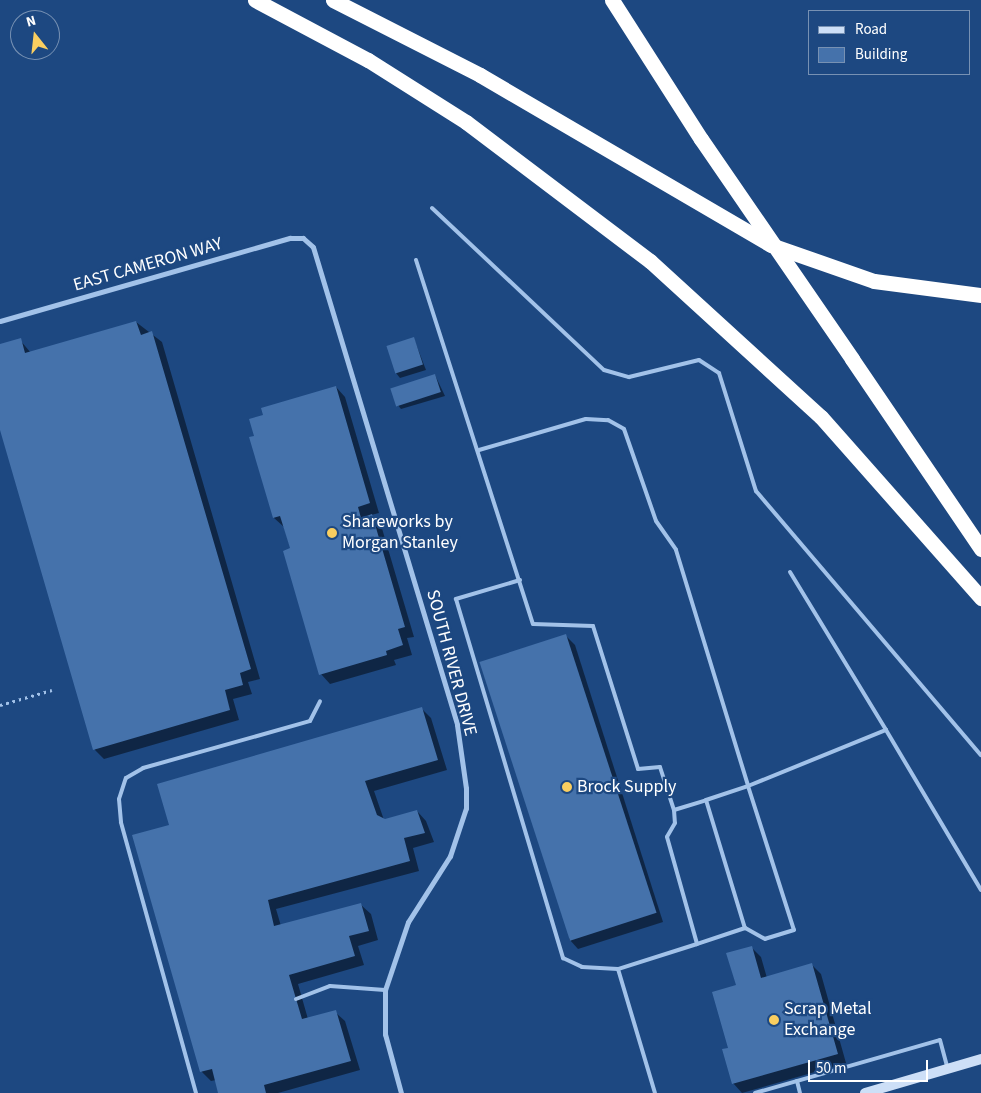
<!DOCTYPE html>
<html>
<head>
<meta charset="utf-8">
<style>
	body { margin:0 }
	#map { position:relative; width:981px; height:1093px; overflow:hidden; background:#1d4881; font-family:"Source Sans 3",sans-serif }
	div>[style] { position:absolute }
	.shadow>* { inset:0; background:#0007 }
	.building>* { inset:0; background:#4572ab; transform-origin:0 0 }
	.path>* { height:3px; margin-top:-1.5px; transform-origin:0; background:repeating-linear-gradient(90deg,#a2c2e9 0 2.5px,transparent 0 6.5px) }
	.lane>* { height:4px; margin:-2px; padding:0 2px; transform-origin:2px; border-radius:2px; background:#a2c2e9 }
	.street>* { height:5px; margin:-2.5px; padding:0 2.5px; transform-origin:2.5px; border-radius:2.5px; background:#a2c2e9 }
	.secondary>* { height:10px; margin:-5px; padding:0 5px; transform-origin:5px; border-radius:5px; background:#cddff7 }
	.highway>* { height:15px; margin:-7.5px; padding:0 7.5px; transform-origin:7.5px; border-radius:7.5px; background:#fff }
	.highway-bridge>* { height:15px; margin:-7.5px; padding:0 7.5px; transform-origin:7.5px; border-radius:7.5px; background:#fff }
	.dots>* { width:14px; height:14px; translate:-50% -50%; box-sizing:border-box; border:2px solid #1d4881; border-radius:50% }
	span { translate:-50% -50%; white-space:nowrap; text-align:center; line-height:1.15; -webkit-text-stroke:4.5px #1d4881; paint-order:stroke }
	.street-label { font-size:18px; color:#fff }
	.poi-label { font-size:18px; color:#fff }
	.left { translate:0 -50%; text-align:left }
	.legend { position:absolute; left:808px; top:10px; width:162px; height:65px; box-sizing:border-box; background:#1d4881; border:1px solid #7791b3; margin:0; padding:6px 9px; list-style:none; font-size:15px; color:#fff }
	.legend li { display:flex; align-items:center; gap:10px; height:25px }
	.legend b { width:25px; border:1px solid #7791b3 }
	.north { position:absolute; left:10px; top:10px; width:50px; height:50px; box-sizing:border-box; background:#1d4881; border:1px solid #7791b3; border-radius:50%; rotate:344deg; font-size:14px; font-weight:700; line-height:20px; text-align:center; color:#fff }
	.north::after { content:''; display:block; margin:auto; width:18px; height:22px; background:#f9ce60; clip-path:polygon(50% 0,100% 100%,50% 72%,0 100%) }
	.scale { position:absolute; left:808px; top:1060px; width:120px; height:22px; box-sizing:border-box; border:2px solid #fff; border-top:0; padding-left:6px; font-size:15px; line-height:18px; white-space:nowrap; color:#fff; -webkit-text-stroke:4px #1d4881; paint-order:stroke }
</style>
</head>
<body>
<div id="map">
	<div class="shadow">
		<div style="clip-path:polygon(136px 322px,162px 342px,260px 679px,248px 682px,252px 694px,233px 699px,239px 720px,104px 759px,95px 750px,0 426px,0 346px,20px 340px,31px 353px)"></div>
		<div style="clip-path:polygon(414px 339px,426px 370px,400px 378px,396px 373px)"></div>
		<div style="clip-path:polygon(435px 375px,445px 396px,401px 409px,397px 404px)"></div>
		<div style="clip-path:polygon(336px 387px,345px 397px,379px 513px,371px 515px,381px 525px,414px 637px,407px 638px,412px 655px,394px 660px,396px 665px,330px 684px,321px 674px,291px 549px,284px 527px,274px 518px,256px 436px,264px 416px)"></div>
		<div style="clip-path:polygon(565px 635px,575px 645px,663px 922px,578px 949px,569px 939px)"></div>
		<div style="clip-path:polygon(421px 708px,431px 718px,447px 770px,374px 791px,384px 820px,417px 811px,426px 821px,434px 842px,413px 848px,419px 871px,276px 909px,281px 926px,361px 905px,371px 914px,378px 940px,358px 946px,364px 965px,298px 984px,308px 1019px,335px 1012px,345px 1021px,360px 1070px,278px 1093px,220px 1093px,216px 1080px,211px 1081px,202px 1072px,134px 836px,170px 826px)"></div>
		<div style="clip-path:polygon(751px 947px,761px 957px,767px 978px,812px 965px,821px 974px,846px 1063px,742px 1093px,733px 1083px,730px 1049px,737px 986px)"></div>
	</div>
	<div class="building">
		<div style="clip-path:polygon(136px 321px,141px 335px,152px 331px,251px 669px,240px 673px,243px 685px,225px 690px,230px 710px,93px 750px,0 430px,0 344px,21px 338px,25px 353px)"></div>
		<div style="left:414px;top:337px;width:29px;height:29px;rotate:72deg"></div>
		<div style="left:435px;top:374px;width:19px;height:47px;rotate:72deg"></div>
		<div style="clip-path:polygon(336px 386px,370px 503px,358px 507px,361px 518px,372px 514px,405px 627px,398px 629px,403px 645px,386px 651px,387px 655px,319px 675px,283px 551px,290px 548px,280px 516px,273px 518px,249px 437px,254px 436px,249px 419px,263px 415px,261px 408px)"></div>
		<div style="left:566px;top:634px;width:293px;height:91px;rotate:72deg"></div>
		<div style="clip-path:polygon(422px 707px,438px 760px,365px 781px,377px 815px,385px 819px,417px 810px,425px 833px,404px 838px,410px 861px,268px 900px,274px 926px,361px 903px,369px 931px,349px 936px,355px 956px,289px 975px,302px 1019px,336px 1010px,351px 1061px,264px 1085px,266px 1093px,218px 1093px,212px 1069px,200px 1072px,132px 835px,169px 825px,157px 784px)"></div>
		<div style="clip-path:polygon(752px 946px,761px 978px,812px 963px,838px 1054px,732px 1084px,722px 1049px,728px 1048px,712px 992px,736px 985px,726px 953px)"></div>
	</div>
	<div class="path">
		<div style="left:0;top:705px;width:54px;rotate:-16.1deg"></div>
	</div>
	<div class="lane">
		<div style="left:432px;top:208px;width:236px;rotate:43.3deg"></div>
		<div style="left:604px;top:370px;width:26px;rotate:16deg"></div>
		<div style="left:629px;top:377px;width:72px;rotate:-13.7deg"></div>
		<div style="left:699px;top:360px;width:24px;rotate:33deg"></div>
		<div style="left:719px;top:373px;width:124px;rotate:72.6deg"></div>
		<div style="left:756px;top:491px;width:347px;rotate:49.6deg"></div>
		<div style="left:416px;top:260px;width:382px;rotate:72.2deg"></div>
		<div style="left:533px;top:624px;width:60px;rotate:1.9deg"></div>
		<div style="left:593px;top:626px;width:150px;rotate:72.5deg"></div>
		<div style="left:638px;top:769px;width:22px;rotate:-5deg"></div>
		<div style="left:660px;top:767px;width:45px;rotate:72deg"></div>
		<div style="left:674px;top:810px;width:13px;rotate:86deg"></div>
		<div style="left:675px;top:823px;width:16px;rotate:120deg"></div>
		<div style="left:667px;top:837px;width:111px;rotate:74.3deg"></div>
		<div style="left:697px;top:944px;width:83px;rotate:162.4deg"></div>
		<div style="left:618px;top:969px;width:129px;rotate:73.4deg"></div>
		<div style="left:479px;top:450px;width:111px;rotate:-16.2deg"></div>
		<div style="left:586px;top:419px;width:22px;rotate:3deg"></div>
		<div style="left:608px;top:420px;width:18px;rotate:29deg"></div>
		<div style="left:624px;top:429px;width:97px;rotate:70.8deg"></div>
		<div style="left:656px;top:521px;width:35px;rotate:55deg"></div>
		<div style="left:676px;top:550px;width:247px;rotate:73deg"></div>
		<div style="left:748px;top:786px;width:149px;rotate:-22.1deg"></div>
		<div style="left:886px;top:730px;width:186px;rotate:59.3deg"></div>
		<div style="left:790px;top:572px;width:185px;rotate:58.7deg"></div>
		<div style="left:520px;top:580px;width:67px;rotate:163.5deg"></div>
		<div style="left:456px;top:599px;width:375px;rotate:73.4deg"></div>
		<div style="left:563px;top:958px;width:21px;rotate:25deg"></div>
		<div style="left:582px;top:967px;width:36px;rotate:3deg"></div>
		<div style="left:706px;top:800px;width:44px;rotate:-18.4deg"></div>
		<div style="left:748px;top:786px;width:151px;rotate:72.3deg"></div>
		<div style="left:794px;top:930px;width:30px;rotate:163deg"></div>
		<div style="left:765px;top:939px;width:23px;rotate:-151deg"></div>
		<div style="left:674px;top:810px;width:34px;rotate:-17deg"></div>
		<div style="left:706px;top:800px;width:134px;rotate:73.1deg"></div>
		<div style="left:745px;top:928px;width:51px;rotate:161.6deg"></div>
		<div style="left:296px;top:999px;width:36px;rotate:-21deg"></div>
		<div style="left:330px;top:986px;width:55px;rotate:4.2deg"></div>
		<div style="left:797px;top:1081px;width:12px;rotate:76deg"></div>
		<div style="left:196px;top:1093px;width:281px;rotate:-105.5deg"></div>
		<div style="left:121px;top:822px;width:23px;rotate:-95deg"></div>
		<div style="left:119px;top:799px;width:22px;rotate:-72deg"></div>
		<div style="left:126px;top:778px;width:20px;rotate:-30deg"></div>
		<div style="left:143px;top:768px;width:173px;rotate:-15.7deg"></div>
		<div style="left:310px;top:721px;width:22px;rotate:-63deg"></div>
		<div style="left:755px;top:1093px;width:192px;rotate:-16deg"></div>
		<div style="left:940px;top:1040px;width:28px;rotate:75deg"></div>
	</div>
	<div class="street">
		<div style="left:0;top:321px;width:302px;rotate:-16deg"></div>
		<div style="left:290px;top:238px;width:13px"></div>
		<div style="left:303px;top:238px;width:13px;rotate:42deg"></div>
		<div style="left:313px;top:247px;width:499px;rotate:73.2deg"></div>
		<div style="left:457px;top:725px;width:64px;rotate:81.9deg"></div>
		<div style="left:466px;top:788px;width:20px;rotate:90deg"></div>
		<div style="left:466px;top:808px;width:51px;rotate:108.4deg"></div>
		<div style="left:450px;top:856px;width:78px;rotate:122.5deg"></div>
		<div style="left:408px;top:922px;width:72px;rotate:108.7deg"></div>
		<div style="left:385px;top:990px;width:44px;rotate:90deg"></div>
		<div style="left:385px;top:1034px;width:61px;rotate:74.8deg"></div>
	</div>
	<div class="secondary">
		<div style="left:865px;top:1093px;width:121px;rotate:-16.3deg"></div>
	</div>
	<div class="highway">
		<div style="left:255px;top:0;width:128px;rotate:28deg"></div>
		<div style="left:368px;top:60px;width:116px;rotate:32.3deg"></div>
		<div style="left:466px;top:122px;width:231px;rotate:37.1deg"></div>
		<div style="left:650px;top:261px;width:231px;rotate:42.4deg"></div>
		<div style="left:821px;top:417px;width:242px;rotate:48.5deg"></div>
		<div style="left:333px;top:0;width:165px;rotate:27deg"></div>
		<div style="left:480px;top:75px;width:337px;rotate:30.3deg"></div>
		<div style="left:771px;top:245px;width:109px;rotate:19.3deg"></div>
		<div style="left:874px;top:281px;width:108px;rotate:7.5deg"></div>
		<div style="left:612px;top:0;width:165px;rotate:57.4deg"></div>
		<div style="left:852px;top:359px;width:230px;rotate:55.8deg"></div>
	</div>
	<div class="highway-bridge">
		<div style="left:701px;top:139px;width:267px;rotate:55.5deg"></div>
	</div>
	<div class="dots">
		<div style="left:332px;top:533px;background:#f9ce60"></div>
		<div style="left:567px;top:787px;background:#f9ce60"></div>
		<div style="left:774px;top:1020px;background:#f9ce60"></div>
	</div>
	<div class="street-label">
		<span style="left:148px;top:265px;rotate:-16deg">EAST CAMERON WAY</span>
		<span style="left:451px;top:663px;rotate:75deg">SOUTH RIVER DRIVE</span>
	</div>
	<div class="poi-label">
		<span class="left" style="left:342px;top:533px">Shareworks by<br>Morgan Stanley</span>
		<span class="left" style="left:577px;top:787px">Brock Supply</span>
		<span class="left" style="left:784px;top:1020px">Scrap Metal<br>Exchange</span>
	</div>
	<ul class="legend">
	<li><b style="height:6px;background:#cddff7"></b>Road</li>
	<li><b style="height:14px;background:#4572ab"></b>Building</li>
	</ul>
	<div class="north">N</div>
	<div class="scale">50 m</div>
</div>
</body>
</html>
